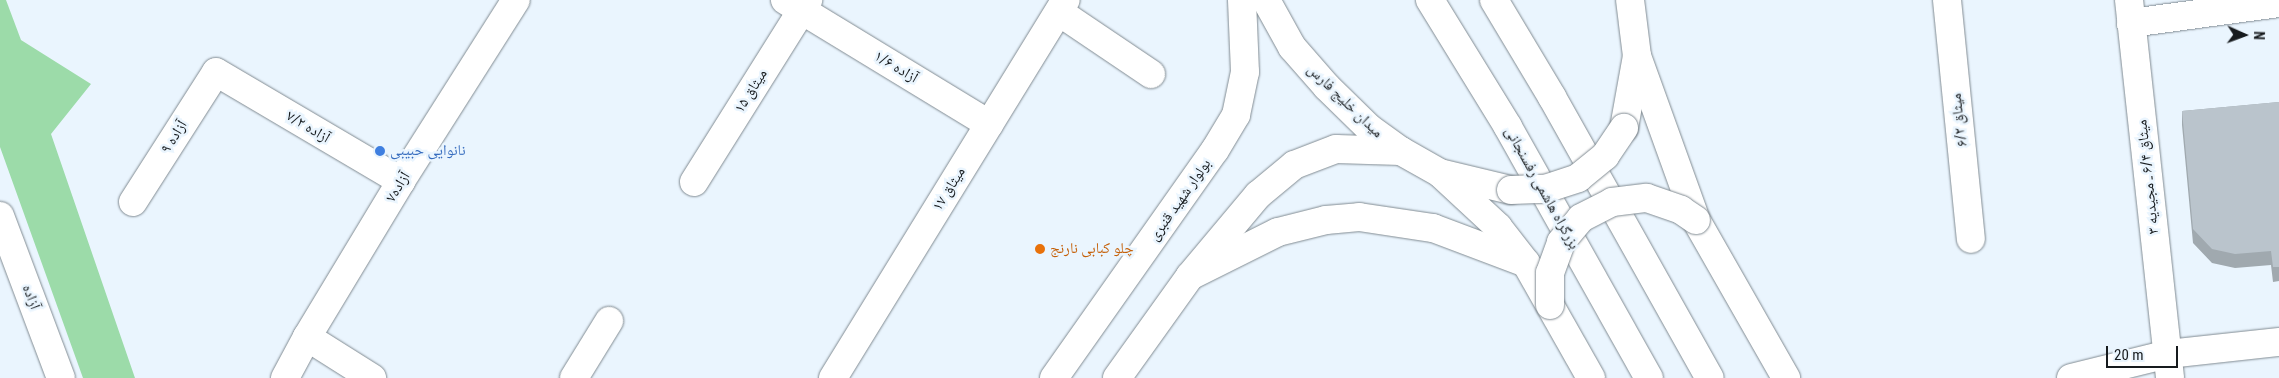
<!DOCTYPE html>
<html>
<head>
<meta charset="utf-8">
<style>
	body { margin:0 }
	#map { position:relative; width:2279px; height:378px; overflow:hidden; background:#eaf5fe; font-family:"Roboto Condensed","Noto Naskh Arabic",sans-serif }
	div>[style] { position:absolute }
	.green>* { inset:0; background:#9cdba9 }
	.roads { filter:drop-shadow(0 0 1px #818b92) drop-shadow(0 0 1px #818b92) }
	.minor>* { height:28px; margin:-14px; padding:0 14px; transform-origin:14px; border-radius:14px; background:#fff }
	.tertiary>* { height:28px; margin:-14px; padding:0 14px; transform-origin:14px; border-radius:14px; background:#fff }
	.secondary>* { height:28px; margin:-14px; padding:0 14px; transform-origin:14px; border-radius:14px; background:#fff }
	.trunk>* { height:28px; margin:-14px; padding:0 14px; transform-origin:14px; border-radius:14px; background:#fff }
	.bridges { filter:drop-shadow(0 0 1px #818b92) drop-shadow(0 0 1px #818b92) }
	.trunk-bridge>* { height:28px; margin:-14px; padding:0 14px; transform-origin:14px; border-radius:14px; background:#fff }
	.wall>* { inset:0; background:#a0a9af }
	.building>* { inset:0; background:#bac4cc }
	.dots>* { width:14px; height:14px; translate:-50% -50%; box-sizing:border-box; border:2px solid #eaf5fe; border-radius:50% }
	span { translate:-50% -50%; white-space:nowrap; text-align:center; line-height:1.15; -webkit-text-stroke:5px #eaf5fe; paint-order:stroke }
	.street-label { font-size:15px; color:#171b1e }
	.shop-label { font-size:15px; color:#366cbe }
	.left { translate:0 -50%; text-align:left }
	.food-label { font-size:15px; color:#c56008 }
	.north { position:absolute; left:2219px; top:10px; width:50px; height:50px; -webkit-text-stroke:4px #eaf5fe; paint-order:stroke; rotate:92deg; font-size:14px; font-weight:700; line-height:20px; text-align:center; color:#171b1e }
	.north::after { content:''; display:block; margin:auto; width:18px; height:22px; background:#171b1e; clip-path:polygon(50% 0,100% 100%,50% 72%,0 100%) }
	.scale { position:absolute; left:2106px; top:346px; width:72px; height:22px; box-sizing:border-box; border:2px solid #171b1e; border-top:0; padding-left:6px; font-size:15px; line-height:18px; white-space:nowrap; color:#171b1e; -webkit-text-stroke:4px #eaf5fe; paint-order:stroke }
</style>
</head>
<body>
<div id="map">
	<div class="green">
		<div style="clip-path:polygon(0 0,6px 0,21px 40px,91px 84px,51px 134px,135px 378px,83px 378px,0 147px)"></div>
	</div>
	<div class="roads">
		<div class="minor">
			<div style="left:785px;top:0;width:239px;rotate:31.3deg"></div>
			<div style="left:1947px;top:0;width:240px;rotate:84.3deg"></div>
			<div style="left:2129px;top:0;width:380px;rotate:83.8deg"></div>
			<div style="left:1059px;top:12px;width:111px;rotate:34deg"></div>
			<div style="left:2131px;top:23px;width:149px;rotate:-7.7deg"></div>
			<div style="left:694px;top:182px;width:215px;rotate:-57.9deg"></div>
			<div style="left:133px;top:202px;width:154px;rotate:-57.4deg"></div>
			<div style="left:216px;top:72px;width:215px;rotate:30.5deg"></div>
			<div style="left:307px;top:337px;width:77px;rotate:32.2deg"></div>
			<div style="left:285px;top:378px;width:47px;rotate:-61.8deg"></div>
			<div style="left:307px;top:337px;width:182px;rotate:-58.9deg"></div>
			<div style="left:401px;top:181px;width:214px;rotate:-57.6deg"></div>
			<div style="left:574px;top:378px;width:67px;rotate:-58.4deg"></div>
			<div style="left:833px;top:378px;width:444px;rotate:-58.4deg"></div>
			<div style="left:2071px;top:378px;width:100px;rotate:-13.9deg"></div>
			<div style="left:2168px;top:354px;width:112px;rotate:-6.2deg"></div>
		</div>
		<div class="tertiary">
			<div style="left:0;top:216px;width:173px;rotate:69.4deg"></div>
		</div>
		<div class="secondary">
			<div style="left:1054px;top:378px;width:279px;rotate:-54.8deg"></div>
			<div style="left:1215px;top:150px;width:41px;rotate:-59deg"></div>
			<div style="left:1236px;top:115px;width:44px;rotate:-78.2deg"></div>
			<div style="left:1245px;top:72px;width:72px;rotate:-92.4deg"></div>
			<div style="left:1117px;top:378px;width:125px;rotate:-54.4deg"></div>
			<div style="left:1190px;top:276px;width:106px;rotate:-50deg"></div>
			<div style="left:1258px;top:195px;width:47px;rotate:-39.8deg"></div>
			<div style="left:1294px;top:165px;width:45px;rotate:-20.9deg"></div>
			<div style="left:1336px;top:149px;width:65px;rotate:1.8deg"></div>
		</div>
		<div class="trunk">
			<div style="left:1266px;top:0;width:54px;rotate:61deg"></div>
			<div style="left:1292px;top:47px;width:53px;rotate:48.8deg"></div>
			<div style="left:1327px;top:87px;width:59px;rotate:44.3deg"></div>
			<div style="left:1369px;top:128px;width:39px;rotate:36deg"></div>
			<div style="left:1401px;top:151px;width:45px;rotate:29.4deg"></div>
			<div style="left:1440px;top:173px;width:73px;rotate:13.5deg"></div>
			<div style="left:1430px;top:0;width:149px;rotate:58.4deg"></div>
			<div style="left:1508px;top:127px;width:288px;rotate:60.7deg"></div>
			<div style="left:1494px;top:0;width:113px;rotate:59.1deg"></div>
			<div style="left:1552px;top:97px;width:322px;rotate:60.7deg"></div>
			<div style="left:1637px;top:56px;width:174px;rotate:70.2deg"></div>
			<div style="left:1696px;top:220px;width:182px;rotate:60.3deg"></div>
			<div style="left:1624px;top:128px;width:73px;rotate:-79.8deg"></div>
			<div style="left:1637px;top:56px;width:56px;rotate:-97.1deg"></div>
			<div style="left:1441px;top:174px;width:78px;rotate:42.9deg"></div>
			<div style="left:1498px;top:227px;width:46px;rotate:52.1deg"></div>
			<div style="left:1526px;top:263px;width:132px;rotate:60.5deg"></div>
			<div style="left:1190px;top:276px;width:98px;rotate:-26.6deg"></div>
			<div style="left:1278px;top:232px;width:49px;rotate:-14deg"></div>
			<div style="left:1326px;top:220px;width:33px;rotate:-5deg"></div>
			<div style="left:1359px;top:217px;width:75px;rotate:8.5deg"></div>
			<div style="left:1433px;top:228px;width:99px;rotate:20.6deg"></div>
		</div>
	</div>
	<div class="bridges">
		<div class="trunk-bridge">
			<div style="left:1511px;top:190px;width:34px;rotate:-2deg"></div>
			<div style="left:1545px;top:189px;width:35px;rotate:-18deg"></div>
			<div style="left:1578px;top:178px;width:35px;rotate:-39deg"></div>
			<div style="left:1605px;top:156px;width:34px;rotate:-56deg"></div>
			<div style="left:1550px;top:305px;width:32px;rotate:-90deg"></div>
			<div style="left:1550px;top:273px;width:33px;rotate:-70deg"></div>
			<div style="left:1561px;top:242px;width:31px;rotate:-50deg"></div>
			<div style="left:1581px;top:218px;width:35px;rotate:-27deg"></div>
			<div style="left:1612px;top:202px;width:35px;rotate:-7deg"></div>
			<div style="left:1647px;top:198px;width:36px;rotate:19deg"></div>
			<div style="left:1681px;top:210px;width:18px;rotate:34deg"></div>
		</div>
	</div>
	<div class="wall">
		<div style="clip-path:polygon(2279px 102px,2279px 281px,2273px 282px,2271px 265px,2235px 268px,2212px 263px,2193px 243px,2182px 125px,2182px 111px)"></div>
	</div>
	<div class="building">
		<div style="clip-path:polygon(2279px 102px,2279px 267px,2273px 267px,2271px 251px,2235px 254px,2212px 249px,2193px 229px,2182px 111px)"></div>
	</div>
	<div class="dots">
		<div style="left:380px;top:151px;background:#3f7fe0"></div>
		<div style="left:1040px;top:249px;background:#e8710a"></div>
	</div>
	<div class="street-label">
		<span style="left:896px;top:67px;rotate:31deg">آزاده ۱/۶</span>
		<span style="left:751px;top:91px;rotate:-58deg">میثاق ۱۵</span>
		<span style="left:1345px;top:101px;rotate:44deg">میدان خلیج فارس</span>
		<span style="left:1959px;top:120px;rotate:-96deg">میثاق ۶/۲</span>
		<span style="left:308px;top:127px;rotate:31deg">آزاده ۷/۲</span>
		<span style="left:174px;top:137px;rotate:-58deg">آزاده ۹</span>
		<span style="left:2148px;top:177px;rotate:-96deg">میثاق ۶/۴ ـ مجیدیه ۳</span>
		<span style="left:398px;top:187px;rotate:-58deg">آزاده۷</span>
		<span style="left:1542px;top:188px;rotate:61deg">بزرگراه هاشمی رفسنجانی</span>
		<span style="left:949px;top:189px;rotate:-58deg">میثاق ۱۷</span>
		<span style="left:1180px;top:200px;rotate:-55deg">بولوار شهید قنبری</span>
		<span style="left:31px;top:297px;rotate:69deg">آزاده</span>
	</div>
	<div class="shop-label">
		<span class="left" style="left:390px;top:151px">نانوایی حبیبی</span>
	</div>
	<div class="food-label">
		<span class="left" style="left:1050px;top:249px">چلو کبابی نارنج</span>
	</div>
	<div class="north">N</div>
	<div class="scale">20 m</div>
</div>
</body>
</html>
